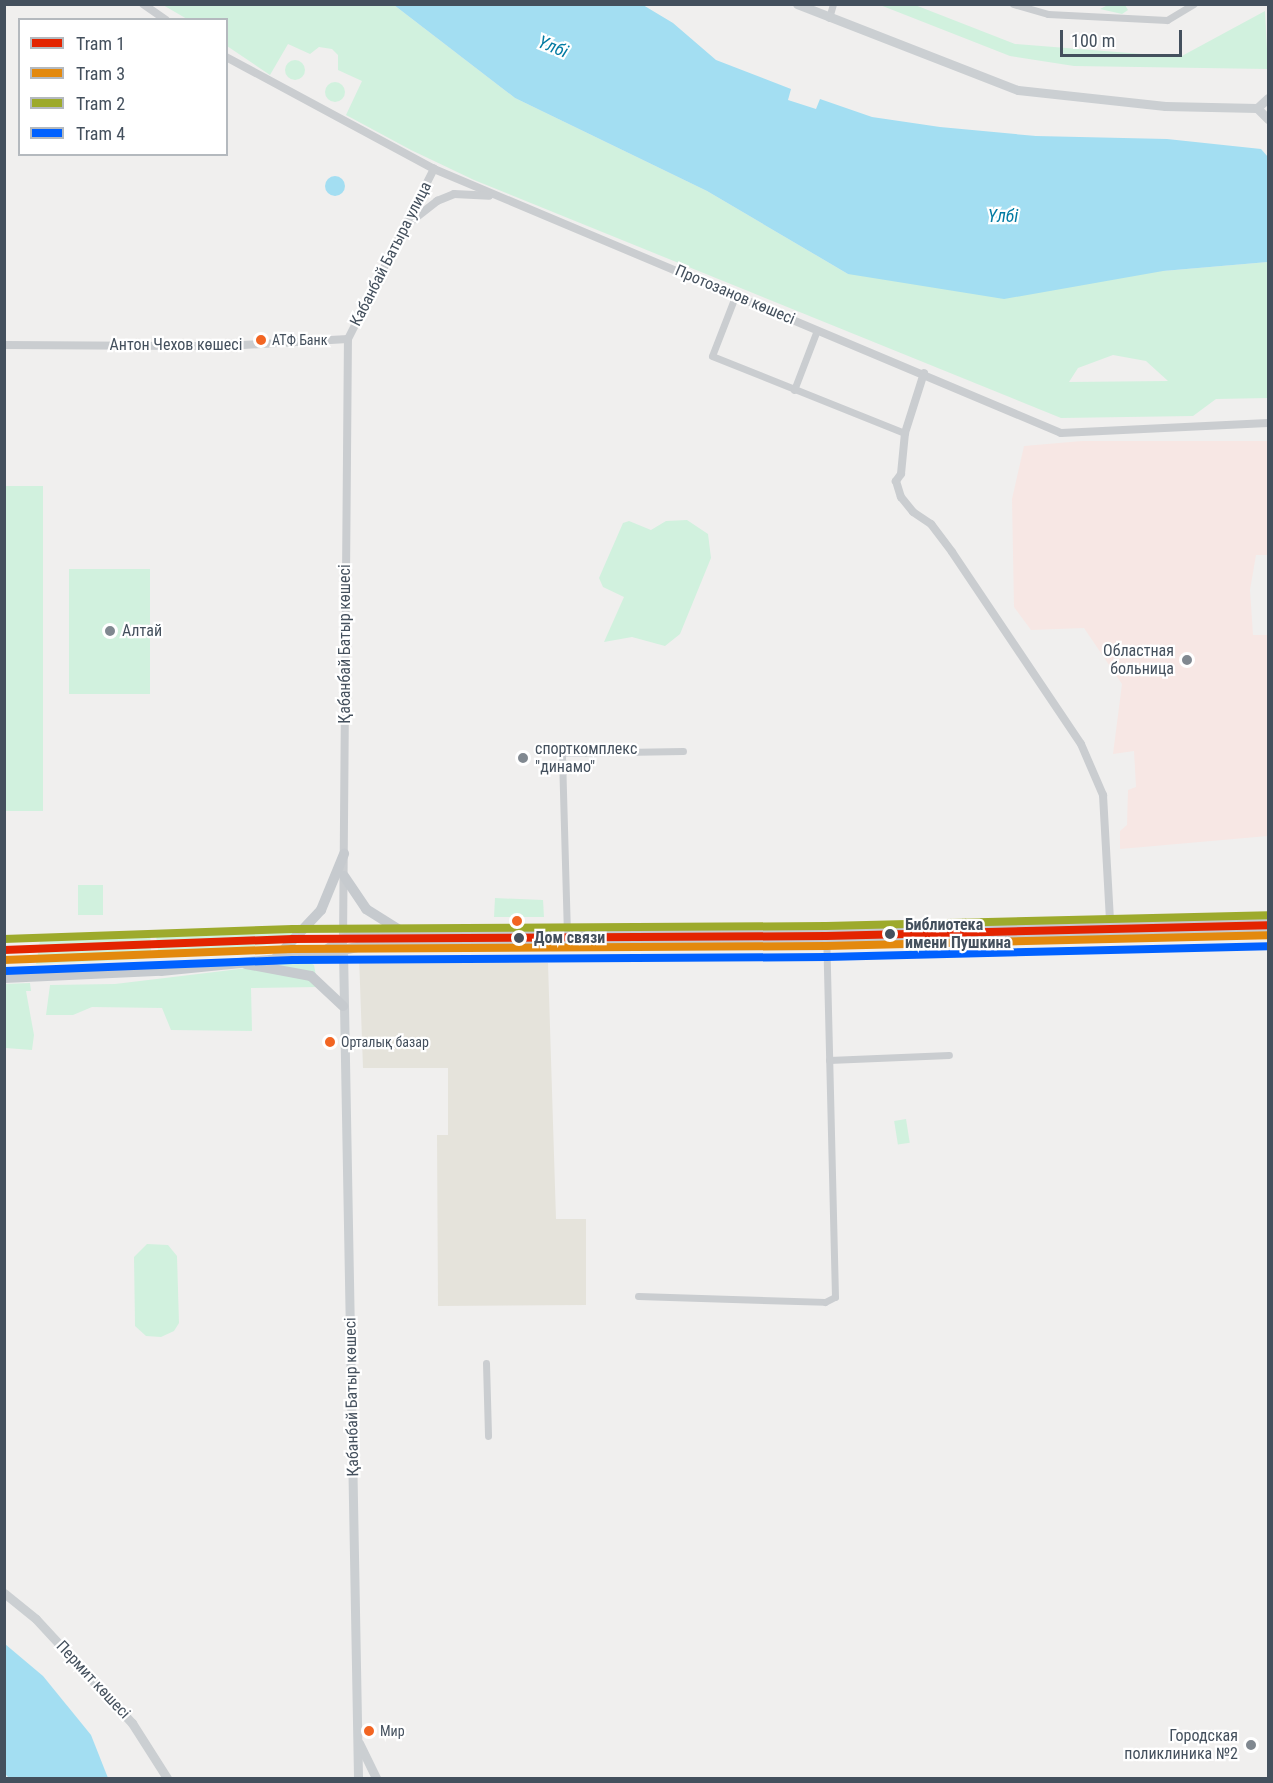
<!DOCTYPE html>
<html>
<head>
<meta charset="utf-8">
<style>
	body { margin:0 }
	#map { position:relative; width:1273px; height:1783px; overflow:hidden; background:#f0efee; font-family:"Roboto Condensed",sans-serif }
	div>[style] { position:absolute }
	.commercial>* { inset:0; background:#e5e3db }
	.medical>* { inset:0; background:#f7e7e4 }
	.green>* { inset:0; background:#d1f1de; transform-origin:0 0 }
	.round { border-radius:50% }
	.water>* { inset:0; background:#a3def2 }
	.minor>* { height:7px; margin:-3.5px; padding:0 3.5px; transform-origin:3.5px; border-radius:3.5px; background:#cacdd0 }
	.tertiary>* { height:8px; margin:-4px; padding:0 4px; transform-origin:4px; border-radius:4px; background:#cacdd0 }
	.secondary>* { height:9px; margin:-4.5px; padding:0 4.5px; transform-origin:4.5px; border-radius:4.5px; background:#cbcfd2 }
	.primary>* { height:10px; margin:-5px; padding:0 5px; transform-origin:5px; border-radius:5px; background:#c6cace }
	.tram-1>* { height:8px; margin:-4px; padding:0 4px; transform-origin:4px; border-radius:4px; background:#e32400 }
	.tram-2>* { height:8px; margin:-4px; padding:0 4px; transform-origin:4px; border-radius:4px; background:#e3890e }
	.tram-3>* { height:8px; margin:-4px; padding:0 4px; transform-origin:4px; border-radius:4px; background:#9daa2c }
	.tram-4>* { height:8px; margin:-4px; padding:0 4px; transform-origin:4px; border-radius:4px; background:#0061ff }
	.dots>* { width:16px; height:16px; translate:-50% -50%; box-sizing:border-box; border:3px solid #fff; border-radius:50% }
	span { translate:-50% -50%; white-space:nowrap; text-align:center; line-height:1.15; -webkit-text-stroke:4.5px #fff; paint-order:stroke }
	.bus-label { font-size:14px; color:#44505d }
	.left { translate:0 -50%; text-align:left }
	.street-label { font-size:16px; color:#44505d }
	.poi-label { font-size:16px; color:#44505d }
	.right { translate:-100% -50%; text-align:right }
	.stop-label { font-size:16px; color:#44505d; font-weight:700 }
	.water-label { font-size:18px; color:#037ba3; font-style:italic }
	.frame { position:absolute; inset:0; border:6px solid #44505d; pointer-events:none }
	.legend { position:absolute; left:18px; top:18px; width:210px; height:138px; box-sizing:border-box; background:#fff; border:2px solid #b4b9be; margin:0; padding:8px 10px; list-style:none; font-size:18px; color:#44505d }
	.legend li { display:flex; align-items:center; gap:12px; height:30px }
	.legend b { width:30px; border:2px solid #b4b9be }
	.scale { position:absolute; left:1060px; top:30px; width:122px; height:27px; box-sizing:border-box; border:3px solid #44505d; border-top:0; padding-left:8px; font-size:18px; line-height:21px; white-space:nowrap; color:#44505d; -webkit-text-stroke:4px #fff; paint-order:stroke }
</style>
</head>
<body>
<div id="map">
	<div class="commercial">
		<div style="clip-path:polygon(359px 956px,548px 963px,556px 1219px,586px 1219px,586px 1305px,438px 1306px,437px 1135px,448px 1135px,448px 1068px,363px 1068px)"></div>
	</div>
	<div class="medical">
		<div style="clip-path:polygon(1082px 441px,1268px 441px,1268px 555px,1256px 555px,1250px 590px,1253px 635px,1268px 635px,1268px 836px,1120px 849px,1120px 831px,1127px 825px,1128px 790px,1136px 787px,1134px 751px,1113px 754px,1122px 684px,1084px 628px,1031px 630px,1014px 607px,1012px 499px,1024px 446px)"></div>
	</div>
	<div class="green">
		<div style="clip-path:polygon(evenodd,163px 5px,394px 5px,515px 98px,707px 191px,848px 274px,1163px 271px,1268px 262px,1268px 398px,1216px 399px,1193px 416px,1061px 418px,474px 180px,411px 150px,346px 115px,362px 81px,338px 70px,338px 55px,332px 49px,319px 47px,310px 54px,288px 44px,270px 75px,227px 46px,226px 20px,187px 19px,163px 5px,1113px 355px,1146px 361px,1168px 381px,1069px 382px,1078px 368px,1113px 355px)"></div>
		<div style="clip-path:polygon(880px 5px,915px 5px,1015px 44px,1180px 57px,1265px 11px,1268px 69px,1074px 66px,1010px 56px)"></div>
		<div style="clip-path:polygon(1125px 5px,1128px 10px,1122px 14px,1100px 9px,1108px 5px)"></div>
		<div class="round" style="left:285px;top:60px;width:20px;height:20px"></div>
		<div class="round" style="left:325px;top:82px;width:20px;height:20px"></div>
		<div style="left:5px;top:486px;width:38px;height:325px"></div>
		<div style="clip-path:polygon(687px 520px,708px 534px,711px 558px,680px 634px,665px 646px,632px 637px,604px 642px,624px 597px,603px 587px,599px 578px,623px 523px,629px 521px,651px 530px,666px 521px)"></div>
		<div style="left:69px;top:569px;width:81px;height:125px"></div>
		<div style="left:103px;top:885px;width:30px;height:25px;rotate:90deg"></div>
		<div style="clip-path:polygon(495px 898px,543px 900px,544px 917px,494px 917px)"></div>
		<div style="clip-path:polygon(150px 931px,151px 951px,144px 959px,36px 964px,41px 936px)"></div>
		<div style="clip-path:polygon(301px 931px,291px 941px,281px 943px,165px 956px,158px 951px,156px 935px)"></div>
		<div style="clip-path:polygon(909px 944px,938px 944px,929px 950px,909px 951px)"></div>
		<div style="clip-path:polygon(307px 961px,314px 965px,318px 987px,251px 988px,252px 1031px,171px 1030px,162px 1008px,92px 1007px,73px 1015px,46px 1015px,50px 985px,115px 984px)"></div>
		<div style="clip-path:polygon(30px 983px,31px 991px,26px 991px,34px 1035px,32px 1050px,6px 1048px,5px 1055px,5px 984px)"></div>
		<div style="left:906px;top:1119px;width:24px;height:12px;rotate:81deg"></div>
		<div style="clip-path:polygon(147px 1244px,168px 1245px,177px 1256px,179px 1323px,174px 1331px,161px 1337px,146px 1336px,135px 1326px,134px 1257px)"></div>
	</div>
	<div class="water">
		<div style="clip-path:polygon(394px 5px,643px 5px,673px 23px,716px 60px,791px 89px,788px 100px,816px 109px,820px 99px,872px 117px,940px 127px,1036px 136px,1167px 139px,1261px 149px,1268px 157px,1268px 262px,1163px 271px,1004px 299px,848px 274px,707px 191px,515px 98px)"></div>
		<div class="round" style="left:325px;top:176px;width:20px;height:20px"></div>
		<div style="clip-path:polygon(5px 1644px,43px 1676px,91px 1735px,108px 1778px,9px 1778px,4px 1773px)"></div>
	</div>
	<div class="minor">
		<div style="left:1013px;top:4px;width:36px;rotate:16deg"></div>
		<div style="left:1048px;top:14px;width:119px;rotate:2.9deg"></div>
		<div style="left:1167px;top:20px;width:31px;rotate:-31deg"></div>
		<div style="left:829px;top:18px;width:15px;rotate:-74deg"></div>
		<div style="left:736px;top:294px;width:66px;rotate:111.2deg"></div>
		<div style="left:712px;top:356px;width:208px;rotate:21.8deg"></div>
		<div style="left:794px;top:390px;width:64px;rotate:-69deg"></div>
		<div style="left:567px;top:935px;width:182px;rotate:-91.6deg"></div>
		<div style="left:562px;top:753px;width:121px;rotate:-0.9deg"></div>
		<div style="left:829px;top:1060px;width:120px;rotate:-2.4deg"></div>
		<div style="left:638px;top:1296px;width:187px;rotate:1.8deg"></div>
		<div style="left:825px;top:1302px;width:11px;rotate:-27deg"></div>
		<div style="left:835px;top:1297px;width:361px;rotate:-91.4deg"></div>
		<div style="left:486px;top:1363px;width:73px;rotate:88.4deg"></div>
	</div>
	<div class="tertiary">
		<div style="left:143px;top:4px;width:28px;rotate:35deg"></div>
		<div style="left:226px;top:57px;width:236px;rotate:28.3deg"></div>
		<div style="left:434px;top:169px;width:680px;rotate:22.83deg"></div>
		<div style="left:1061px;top:433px;width:207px;rotate:-2.8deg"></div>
		<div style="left:409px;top:223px;width:36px;rotate:-38deg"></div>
		<div style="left:437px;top:201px;width:18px;rotate:-22deg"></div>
		<div style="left:454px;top:194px;width:35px;rotate:3deg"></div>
		<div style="left:4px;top:345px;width:222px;rotate:0.3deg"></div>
		<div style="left:226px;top:346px;width:122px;rotate:-3.3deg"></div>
		<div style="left:924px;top:373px;width:63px;rotate:107.6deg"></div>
		<div style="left:905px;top:433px;width:41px;rotate:95.6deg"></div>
		<div style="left:901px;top:474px;width:9px;rotate:126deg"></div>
		<div style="left:896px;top:481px;width:17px;rotate:73deg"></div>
		<div style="left:901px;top:497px;width:19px;rotate:51deg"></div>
		<div style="left:913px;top:512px;width:22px;rotate:34deg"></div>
		<div style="left:931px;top:524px;width:35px;rotate:53deg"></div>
		<div style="left:952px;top:552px;width:231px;rotate:56.1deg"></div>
		<div style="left:1081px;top:744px;width:56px;rotate:66.7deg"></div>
		<div style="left:1103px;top:795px;width:125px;rotate:86.8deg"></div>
		<div style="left:343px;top:943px;width:604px;rotate:-89.53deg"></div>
		<div style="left:348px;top:339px;width:191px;rotate:-63.2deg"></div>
	</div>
	<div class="secondary">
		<div style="left:797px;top:4px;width:237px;rotate:21.3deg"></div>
		<div style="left:1018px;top:90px;width:148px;rotate:6.2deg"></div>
		<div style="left:1165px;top:106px;width:92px;rotate:1.2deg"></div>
		<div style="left:1257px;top:108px;width:16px;rotate:45deg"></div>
		<div style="left:1257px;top:108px;width:15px;rotate:-42deg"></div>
		<div style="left:343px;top:950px;width:828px;rotate:88.96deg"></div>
		<div style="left:4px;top:1593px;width:41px;rotate:39.1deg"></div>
		<div style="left:36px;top:1619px;width:142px;rotate:47.3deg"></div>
		<div style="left:132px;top:1723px;width:65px;rotate:57.5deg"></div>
		<div style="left:359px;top:1743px;width:39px;rotate:64deg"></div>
	</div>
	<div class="primary">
		<div style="left:344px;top:876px;width:40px;rotate:56deg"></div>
		<div style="left:366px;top:909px;width:41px;rotate:32.2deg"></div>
		<div style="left:324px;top:951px;width:35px;rotate:-31deg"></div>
		<div style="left:354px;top:933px;width:594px;rotate:-0.58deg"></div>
		<div style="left:948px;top:927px;width:320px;rotate:-1.8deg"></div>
		<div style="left:276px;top:958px;width:66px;rotate:-46.8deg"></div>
		<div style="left:321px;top:910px;width:61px;rotate:-67.7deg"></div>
		<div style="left:246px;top:964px;width:66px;rotate:10.5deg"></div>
		<div style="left:311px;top:976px;width:44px;rotate:43.2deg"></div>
		<div style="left:4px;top:978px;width:157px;rotate:-2.6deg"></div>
		<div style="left:161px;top:971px;width:159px;rotate:-5.8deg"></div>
		<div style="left:319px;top:955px;width:44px;rotate:-11.8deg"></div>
		<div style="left:362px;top:946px;width:906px;rotate:-0.95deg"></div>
	</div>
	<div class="tram-1">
		<div style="left:4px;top:950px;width:289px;rotate:-2.2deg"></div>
		<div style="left:293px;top:939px;width:533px;rotate:-0.32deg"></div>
		<div style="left:826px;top:936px;width:442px;rotate:-1.4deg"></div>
	</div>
	<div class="tram-2">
		<div style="left:4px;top:960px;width:289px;rotate:-2.2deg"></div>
		<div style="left:293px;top:949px;width:533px;rotate:-0.32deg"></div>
		<div style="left:826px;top:946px;width:442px;rotate:-1.4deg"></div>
	</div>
	<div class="tram-3">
		<div style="left:4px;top:939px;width:289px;rotate:-2deg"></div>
		<div style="left:293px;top:929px;width:533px;rotate:-0.32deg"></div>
		<div style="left:826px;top:926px;width:442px;rotate:-1.4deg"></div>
	</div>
	<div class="tram-4">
		<div style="left:5px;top:971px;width:288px;rotate:-2.2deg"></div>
		<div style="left:293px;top:960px;width:533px;rotate:-0.32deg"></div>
		<div style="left:826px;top:957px;width:442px;rotate:-1.4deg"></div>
	</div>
	<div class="dots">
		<div style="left:261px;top:340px;background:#f26522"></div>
		<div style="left:110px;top:631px;background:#808890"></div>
		<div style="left:1187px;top:660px;background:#808890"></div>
		<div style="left:523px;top:758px;background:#808890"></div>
		<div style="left:517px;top:921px;background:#f26522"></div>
		<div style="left:890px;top:934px;background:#44505d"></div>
		<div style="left:519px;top:938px;background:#44505d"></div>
		<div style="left:330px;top:1042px;background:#f26522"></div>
		<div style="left:369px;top:1731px;background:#f26522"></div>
		<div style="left:1251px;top:1745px;background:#808890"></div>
	</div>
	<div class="bus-label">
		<span class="left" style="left:272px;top:340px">АТФ Банк</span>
		<span class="left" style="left:341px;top:1042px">Орталық базар</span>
		<span class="left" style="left:380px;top:1731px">Мир</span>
	</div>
	<div class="street-label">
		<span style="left:391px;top:254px;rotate:-63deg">Кабанбай Батыра улица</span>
		<span style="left:735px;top:295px;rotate:23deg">Протозанов көшесі</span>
		<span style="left:176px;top:345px">Антон Чехов көшесі</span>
		<span style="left:345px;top:644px;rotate:-90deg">Қабанбай Батыр көшесі</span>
		<span style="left:352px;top:1397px;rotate:-91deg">Қабанбай Батыр көшесі</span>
		<span style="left:93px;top:1680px;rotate:47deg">Пермит көшесі</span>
	</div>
	<div class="poi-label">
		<span class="left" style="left:122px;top:631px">Алтай</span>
		<span class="right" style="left:1174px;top:660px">Областная<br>больница</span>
		<span class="left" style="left:535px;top:758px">спорткомплекс<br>"динамо"</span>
		<span class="right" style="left:1238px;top:1745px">Городская<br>поликлиника №2</span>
	</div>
	<div class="stop-label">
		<span class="left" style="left:905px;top:934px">Библиотека<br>имени Пушкина</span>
		<span class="left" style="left:534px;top:938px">Дом связи</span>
	</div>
	<div class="water-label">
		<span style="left:553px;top:47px;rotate:22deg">Үлбі</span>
		<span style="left:1003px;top:216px">Үлбі</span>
	</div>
	<div class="frame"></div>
	<ul class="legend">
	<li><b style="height:8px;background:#e32400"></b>Tram 1</li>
	<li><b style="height:8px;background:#e3890e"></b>Tram 3</li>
	<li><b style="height:8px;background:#9daa2c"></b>Tram 2</li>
	<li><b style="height:8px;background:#0061ff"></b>Tram 4</li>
	</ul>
	<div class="scale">100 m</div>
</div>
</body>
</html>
